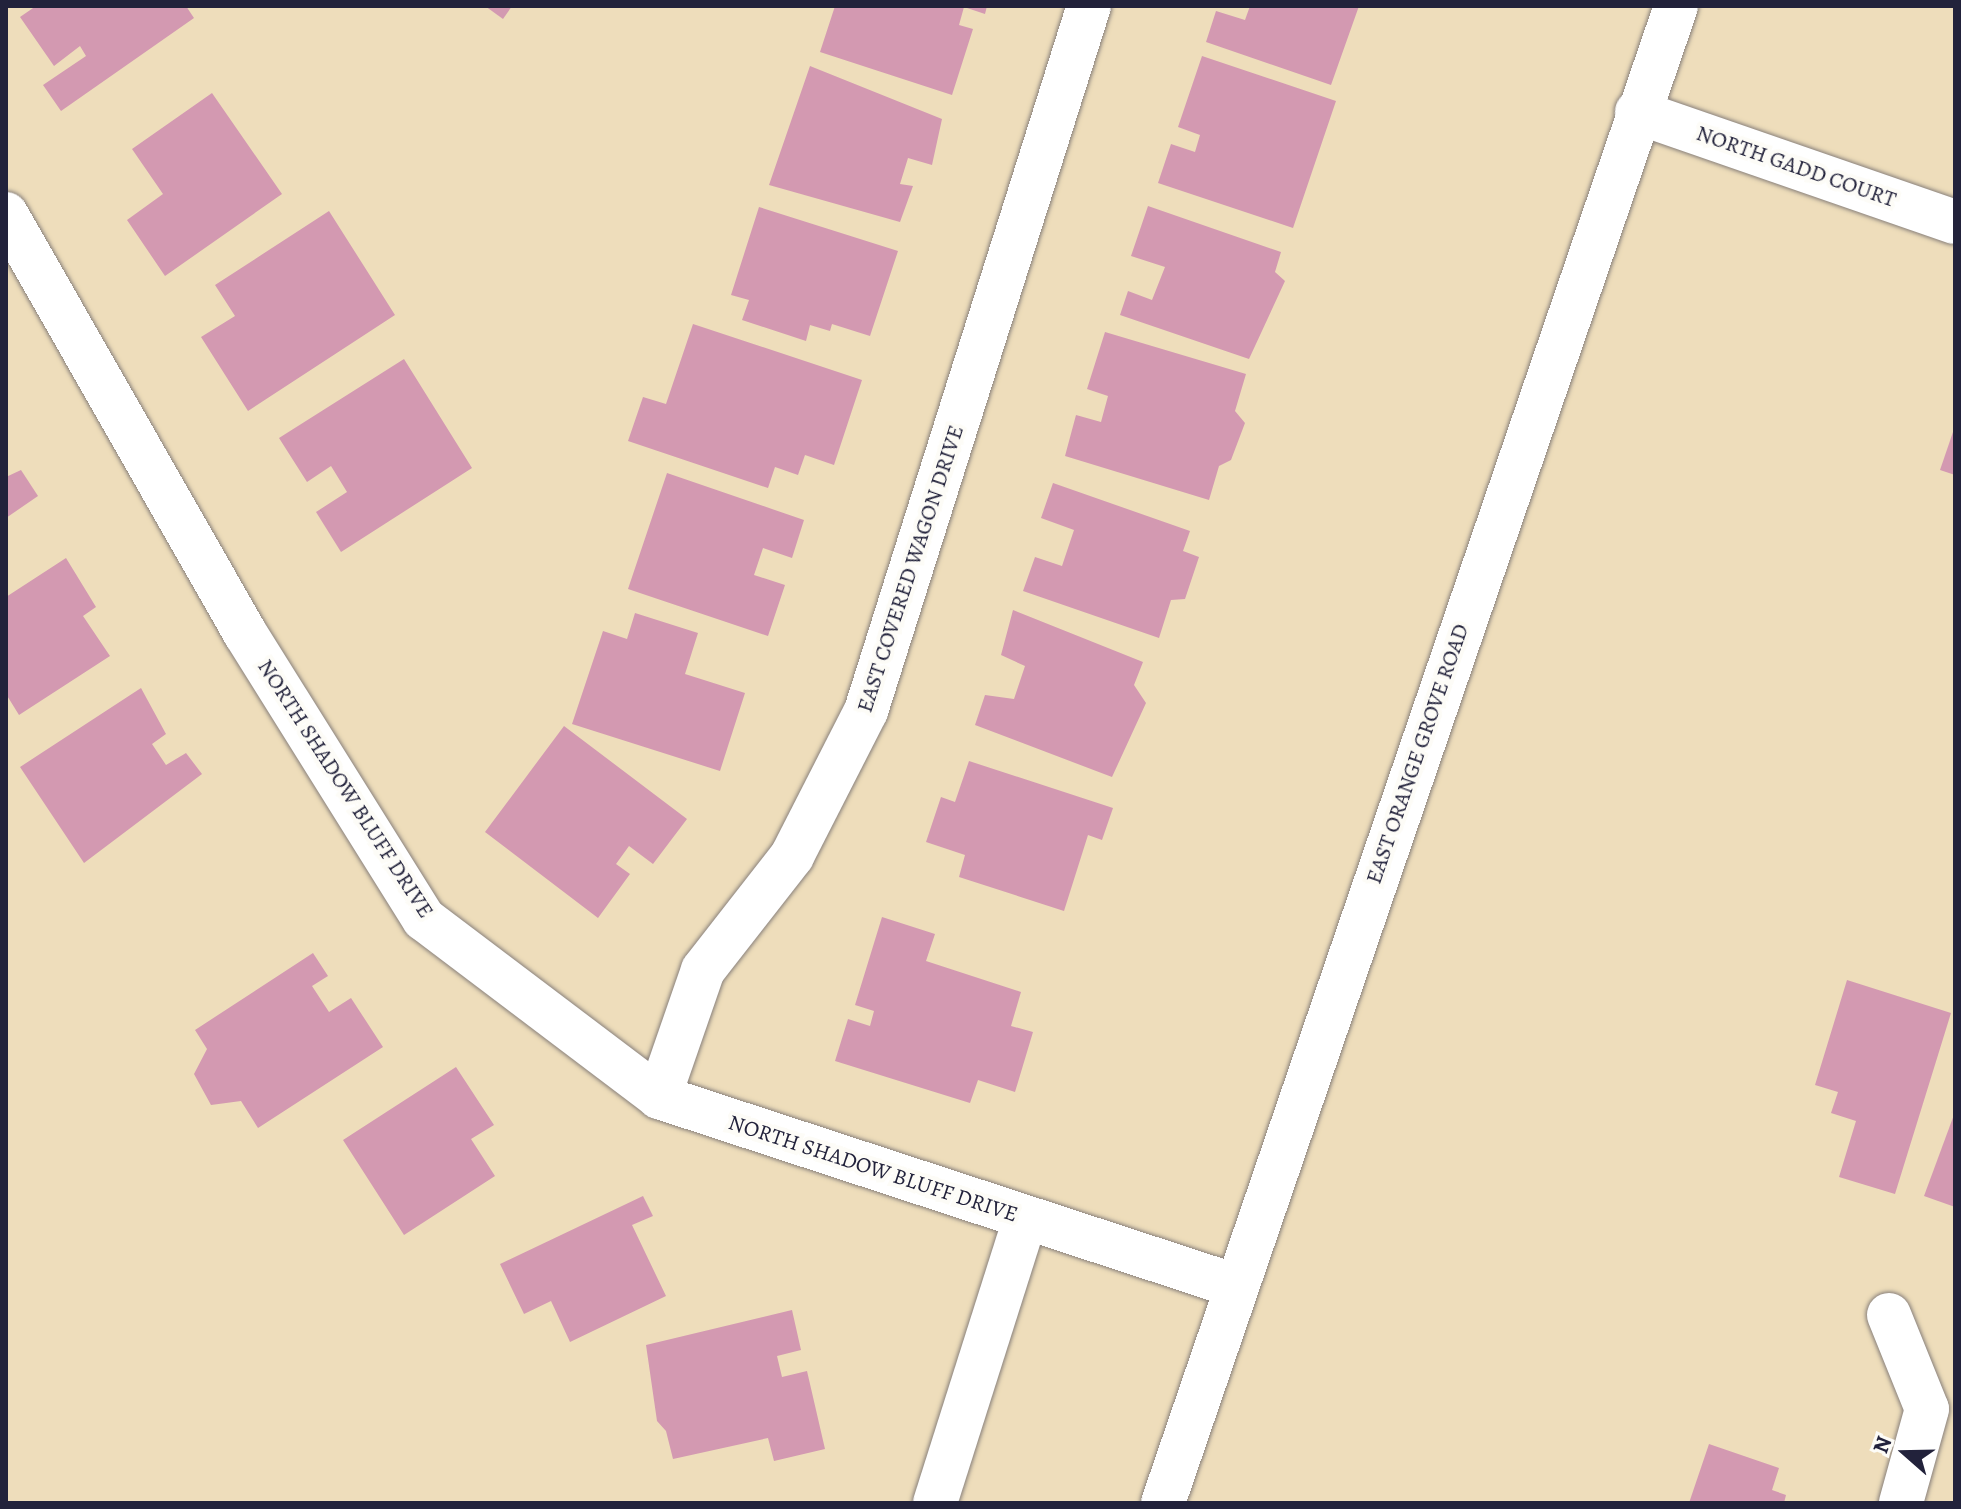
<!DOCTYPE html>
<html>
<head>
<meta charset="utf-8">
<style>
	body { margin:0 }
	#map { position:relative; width:1961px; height:1509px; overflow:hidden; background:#edb; font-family:Alegreya,serif }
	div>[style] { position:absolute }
	.building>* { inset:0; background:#d399b1 }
	.roads { filter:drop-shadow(0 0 2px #88807b) drop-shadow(0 0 2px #88807b) }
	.street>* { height:44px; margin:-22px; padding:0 22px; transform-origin:22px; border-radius:22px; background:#fff }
	.secondary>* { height:44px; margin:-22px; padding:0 22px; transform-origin:22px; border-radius:22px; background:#fff }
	span { translate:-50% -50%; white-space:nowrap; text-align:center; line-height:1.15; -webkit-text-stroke:8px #fdfcf7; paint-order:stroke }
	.street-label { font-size:22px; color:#22223b }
	.frame { position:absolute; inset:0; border:8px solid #22223b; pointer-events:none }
	.north { position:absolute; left:1865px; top:1413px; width:80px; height:80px; -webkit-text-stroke:6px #fdfcf7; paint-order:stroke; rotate:290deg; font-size:22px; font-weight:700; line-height:32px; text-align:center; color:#22223b }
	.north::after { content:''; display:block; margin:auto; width:28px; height:36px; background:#22223b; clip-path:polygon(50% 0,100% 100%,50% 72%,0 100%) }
</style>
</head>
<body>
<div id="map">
	<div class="building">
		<div style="clip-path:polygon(36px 6px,186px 6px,194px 18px,61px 111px,43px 85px,86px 56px,80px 46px,54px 66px,20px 17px)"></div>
		<div style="clip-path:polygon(485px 6px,512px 6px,503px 19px)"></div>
		<div style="clip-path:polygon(835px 6px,987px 6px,985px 14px,964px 7px,959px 25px,973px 29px,952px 95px,820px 52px)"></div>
		<div style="clip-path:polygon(1250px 6px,1359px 6px,1331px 85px,1206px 42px,1216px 11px,1245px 20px)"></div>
		<div style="clip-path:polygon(1202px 56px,1336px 101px,1293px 228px,1158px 183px,1171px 144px,1195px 152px,1200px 135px,1178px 127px)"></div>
		<div style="clip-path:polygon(810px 66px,942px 119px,932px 165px,908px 158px,900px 184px,913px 186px,900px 222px,769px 185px)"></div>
		<div style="clip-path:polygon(212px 93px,282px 194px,165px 276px,127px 220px,163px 194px,132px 149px)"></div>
		<div style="clip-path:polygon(1148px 206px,1281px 252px,1275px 272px,1285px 281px,1249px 359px,1120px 315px,1128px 291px,1152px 300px,1165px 267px,1131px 256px)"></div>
		<div style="clip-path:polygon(759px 207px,898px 251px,870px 336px,832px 324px,830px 331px,810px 325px,806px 341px,742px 320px,749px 300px,731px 295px)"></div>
		<div style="clip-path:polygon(329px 211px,395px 315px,248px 411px,201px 337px,235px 316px,215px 285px)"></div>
		<div style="clip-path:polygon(693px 324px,862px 380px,834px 465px,805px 455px,798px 475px,775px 467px,768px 488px,628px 441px,643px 397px,666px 404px)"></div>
		<div style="clip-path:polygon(1105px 332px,1246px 374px,1235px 411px,1245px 423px,1231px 460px,1219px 466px,1209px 500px,1065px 456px,1076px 415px,1101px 422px,1108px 396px,1087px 389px)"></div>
		<div style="clip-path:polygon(404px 359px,472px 468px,341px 552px,316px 512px,347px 492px,331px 466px,307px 482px,279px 438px)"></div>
		<div style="clip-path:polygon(1954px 429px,1955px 429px,1955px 475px,1940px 470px)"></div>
		<div style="clip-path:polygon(21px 470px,38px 496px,6px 518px,6px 477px)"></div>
		<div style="clip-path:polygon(667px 473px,804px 520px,792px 558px,763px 548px,754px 575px,785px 585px,768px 636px,628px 589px)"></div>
		<div style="clip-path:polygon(1053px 483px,1190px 531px,1183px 551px,1199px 557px,1185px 599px,1171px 600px,1159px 638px,1023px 591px,1035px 557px,1062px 566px,1074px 530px,1041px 518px)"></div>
		<div style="clip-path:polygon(66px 558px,96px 607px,83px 616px,110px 656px,19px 715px,6px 694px,6px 597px)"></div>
		<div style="clip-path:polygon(1013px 610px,1143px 662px,1134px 685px,1146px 703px,1112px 777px,975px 725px,985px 695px,1014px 699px,1025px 666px,1001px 655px)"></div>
		<div style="clip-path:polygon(635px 613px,698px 633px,685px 674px,745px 693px,720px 771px,572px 724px,603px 631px,627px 639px)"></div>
		<div style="clip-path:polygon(141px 688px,166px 734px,152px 744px,166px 765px,186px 753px,202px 774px,84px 863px,20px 767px)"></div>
		<div style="clip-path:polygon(564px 726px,687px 819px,653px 864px,629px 846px,616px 864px,630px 874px,598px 918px,485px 832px)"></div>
		<div style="clip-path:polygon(969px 761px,1113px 808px,1102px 840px,1088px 835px,1064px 911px,959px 877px,965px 855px,926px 842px,941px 797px,955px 802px)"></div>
		<div style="clip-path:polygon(882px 917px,935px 934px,926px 961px,1021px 992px,1011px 1026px,1033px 1032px,1015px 1092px,978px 1080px,970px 1103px,835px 1061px,848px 1019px,870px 1026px,874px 1011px,855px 1005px)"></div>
		<div style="clip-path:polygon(313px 953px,328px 976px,312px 986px,329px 1012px,351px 998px,383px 1047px,258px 1128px,241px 1101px,211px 1105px,194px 1074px,207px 1049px,195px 1030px)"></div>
		<div style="clip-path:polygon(1847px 980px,1951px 1013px,1895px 1194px,1839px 1177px,1856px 1121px,1831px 1113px,1838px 1092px,1815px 1085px)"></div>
		<div style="clip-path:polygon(456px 1067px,494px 1125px,471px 1139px,495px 1176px,404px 1235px,343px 1140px)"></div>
		<div style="clip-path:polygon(1955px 1112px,1955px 1207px,1924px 1196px)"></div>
		<div style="clip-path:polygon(643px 1196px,653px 1216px,632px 1225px,666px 1296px,570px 1342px,551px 1301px,524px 1314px,500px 1264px)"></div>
		<div style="clip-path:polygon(792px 1310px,801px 1350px,777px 1356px,782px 1377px,807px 1371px,825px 1449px,774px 1461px,768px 1438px,673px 1459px,666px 1431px,657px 1421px,646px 1345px)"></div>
		<div style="clip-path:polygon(1709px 1444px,1779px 1468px,1772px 1490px,1786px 1495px,1784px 1503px,1689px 1503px)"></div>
	</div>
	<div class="roads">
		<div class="street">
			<div style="left:1637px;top:112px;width:336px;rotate:19.1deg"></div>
			<div style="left:6px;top:214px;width:482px;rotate:60.3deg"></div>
			<div style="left:245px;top:633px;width:337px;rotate:58deg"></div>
			<div style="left:424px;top:919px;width:295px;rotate:37.1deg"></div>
			<div style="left:659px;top:1097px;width:607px;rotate:18.14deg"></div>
			<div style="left:659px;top:1097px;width:134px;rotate:-70.9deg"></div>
			<div style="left:703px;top:970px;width:145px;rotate:-52deg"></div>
			<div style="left:792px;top:856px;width:163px;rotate:-63deg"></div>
			<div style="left:866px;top:711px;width:739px;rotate:-72.45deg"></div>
			<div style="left:1889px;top:1315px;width:101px;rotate:68deg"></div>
			<div style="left:1927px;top:1409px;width:98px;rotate:105.5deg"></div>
			<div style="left:935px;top:1503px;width:298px;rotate:-72.4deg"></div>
		</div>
		<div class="secondary">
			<div style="left:1163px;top:1503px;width:1582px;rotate:-71.08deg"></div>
		</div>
	</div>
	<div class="street-label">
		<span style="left:1796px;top:167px;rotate:19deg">NORTH GADD COURT</span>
		<span style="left:911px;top:569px;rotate:-72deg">EAST COVERED WAGON DRIVE</span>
		<span style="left:1418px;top:754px;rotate:-71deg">EAST ORANGE GROVE ROAD</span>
		<span style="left:345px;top:789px;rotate:57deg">NORTH SHADOW BLUFF DRIVE</span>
		<span style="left:873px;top:1169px;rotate:18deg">NORTH SHADOW BLUFF DRIVE</span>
	</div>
	<div class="frame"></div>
	<div class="north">N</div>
</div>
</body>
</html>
